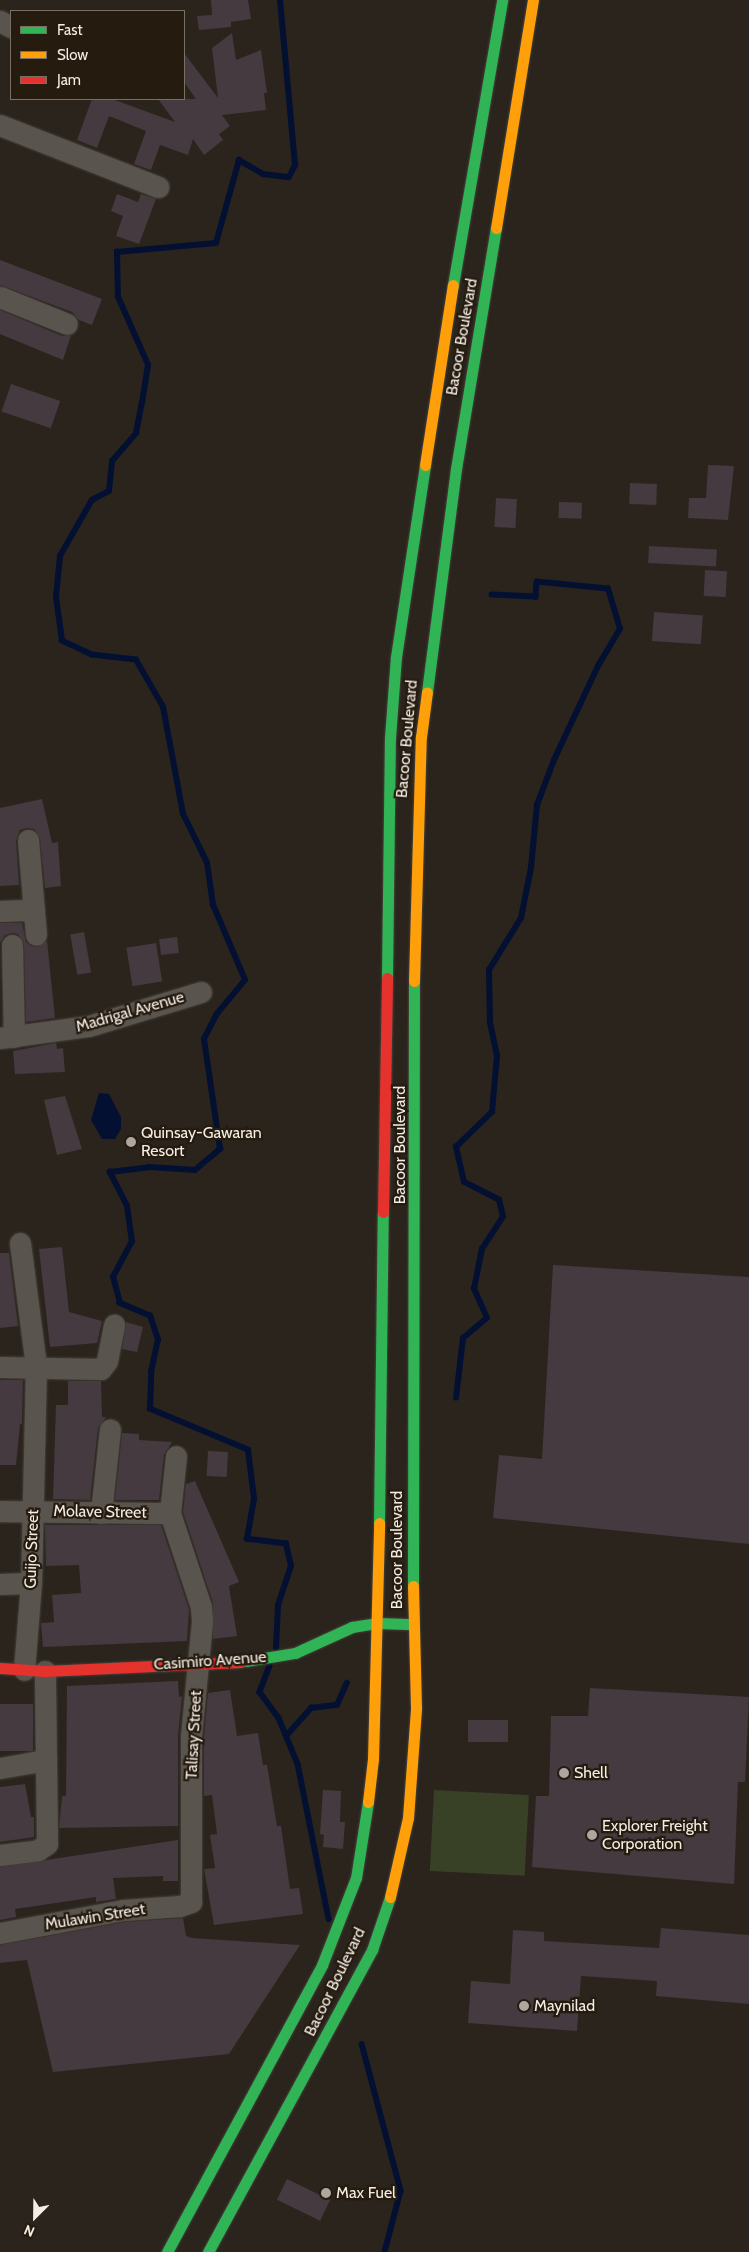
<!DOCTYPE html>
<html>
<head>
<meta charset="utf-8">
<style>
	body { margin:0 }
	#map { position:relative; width:749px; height:2252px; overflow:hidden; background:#2a241d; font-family:Cabin,sans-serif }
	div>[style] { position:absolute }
	.green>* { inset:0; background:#384125; transform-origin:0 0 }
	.water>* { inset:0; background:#041031 }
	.stream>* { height:5.5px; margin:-2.75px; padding:0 2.75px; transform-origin:2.75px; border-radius:2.75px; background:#041031 }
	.building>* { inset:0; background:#453a3f; transform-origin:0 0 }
	.roads { filter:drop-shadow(0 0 1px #45403a) drop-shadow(0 0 1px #45403a) }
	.street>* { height:21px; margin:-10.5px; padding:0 10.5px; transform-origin:10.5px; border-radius:10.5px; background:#59554e }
	.fast>* { height:11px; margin:-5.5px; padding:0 5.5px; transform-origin:5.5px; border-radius:5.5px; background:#30b455 }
	.slow>* { height:11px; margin:-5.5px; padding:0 5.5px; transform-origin:5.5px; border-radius:5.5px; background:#ff9f0a }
	.jam>* { height:11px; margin:-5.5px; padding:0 5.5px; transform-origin:5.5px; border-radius:5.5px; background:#e5322d }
	.dots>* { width:14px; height:14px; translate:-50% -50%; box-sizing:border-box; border:2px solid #251b0f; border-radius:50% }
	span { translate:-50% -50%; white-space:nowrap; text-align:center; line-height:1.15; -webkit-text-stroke:4.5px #251b0f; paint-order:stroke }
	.street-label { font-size:16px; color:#f4ede5 }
	.poi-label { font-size:16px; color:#f4ede5 }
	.left { translate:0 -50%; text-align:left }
	.legend { position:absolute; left:10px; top:10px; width:175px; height:90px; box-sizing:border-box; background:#251b0f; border:1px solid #786f65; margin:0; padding:6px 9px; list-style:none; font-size:15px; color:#f4ede5 }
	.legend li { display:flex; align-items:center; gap:10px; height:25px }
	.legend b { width:25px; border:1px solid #786f65 }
	.north { position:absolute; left:10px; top:2192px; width:50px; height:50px; -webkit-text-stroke:4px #251b0f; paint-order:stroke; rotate:203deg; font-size:14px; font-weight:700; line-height:20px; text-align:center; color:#f4ede5 }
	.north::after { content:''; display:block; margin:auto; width:18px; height:22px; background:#f4ede5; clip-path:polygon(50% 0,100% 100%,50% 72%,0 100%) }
</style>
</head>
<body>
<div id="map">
	<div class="green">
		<div style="left:434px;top:1790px;width:95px;height:81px;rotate:3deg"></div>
	</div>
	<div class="water">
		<div style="clip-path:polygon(99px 1093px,109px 1094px,121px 1117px,121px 1129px,115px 1139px,102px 1139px,91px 1120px)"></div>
	</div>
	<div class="stream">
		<div style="left:456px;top:1398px;width:60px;rotate:-83.3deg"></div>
		<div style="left:463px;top:1338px;width:31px;rotate:-40deg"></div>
		<div style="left:487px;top:1318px;width:32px;rotate:-114deg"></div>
		<div style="left:474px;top:1289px;width:41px;rotate:-78.7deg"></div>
		<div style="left:482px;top:1249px;width:38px;rotate:-57deg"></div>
		<div style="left:503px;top:1217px;width:17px;rotate:-103deg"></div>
		<div style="left:499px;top:1200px;width:39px;rotate:-153deg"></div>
		<div style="left:464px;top:1182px;width:36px;rotate:-103deg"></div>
		<div style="left:456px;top:1147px;width:50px;rotate:-44.2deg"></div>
		<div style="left:492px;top:1112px;width:56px;rotate:-84.9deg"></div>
		<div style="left:497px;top:1056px;width:34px;rotate:-102deg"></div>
		<div style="left:490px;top:1023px;width:53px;rotate:-91.1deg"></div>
		<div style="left:489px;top:970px;width:61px;rotate:-58.4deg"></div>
		<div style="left:521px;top:918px;width:51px;rotate:-78.7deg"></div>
		<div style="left:531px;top:868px;width:63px;rotate:-84.6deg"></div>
		<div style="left:537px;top:805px;width:48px;rotate:-69.3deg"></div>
		<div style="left:554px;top:760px;width:104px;rotate:-64.9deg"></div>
		<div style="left:598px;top:666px;width:43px;rotate:-59.3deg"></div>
		<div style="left:620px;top:629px;width:42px;rotate:-106.7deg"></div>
		<div style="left:608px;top:589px;width:71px;rotate:-174.4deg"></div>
		<div style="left:537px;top:582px;width:15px;rotate:94deg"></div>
		<div style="left:536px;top:597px;width:44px;rotate:-177.4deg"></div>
		<div style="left:276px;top:1648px;width:43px;rotate:-87.3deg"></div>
		<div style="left:278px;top:1605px;width:41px;rotate:-71.6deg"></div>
		<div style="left:291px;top:1566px;width:23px;rotate:-103deg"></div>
		<div style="left:286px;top:1544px;width:39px;rotate:-173deg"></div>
		<div style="left:247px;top:1539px;width:41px;rotate:-80.1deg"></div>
		<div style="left:254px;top:1499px;width:49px;rotate:-97deg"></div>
		<div style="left:248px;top:1450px;width:106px;rotate:-157.3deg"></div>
		<div style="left:150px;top:1409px;width:37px;rotate:-88deg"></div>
		<div style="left:151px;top:1372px;width:33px;rotate:-78deg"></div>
		<div style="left:158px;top:1340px;width:25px;rotate:-108deg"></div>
		<div style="left:150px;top:1316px;width:33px;rotate:-157deg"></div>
		<div style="left:120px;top:1303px;width:27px;rotate:-105deg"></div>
		<div style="left:113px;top:1277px;width:40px;rotate:-62deg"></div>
		<div style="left:132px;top:1242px;width:36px;rotate:-98deg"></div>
		<div style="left:127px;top:1206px;width:38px;rotate:-117deg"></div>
		<div style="left:110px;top:1172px;width:39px;rotate:-7deg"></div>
		<div style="left:149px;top:1167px;width:46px;rotate:3.7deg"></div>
		<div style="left:195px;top:1170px;width:33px;rotate:-40deg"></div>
		<div style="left:220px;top:1149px;width:111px;rotate:-98.3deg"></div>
		<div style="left:204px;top:1039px;width:27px;rotate:-63deg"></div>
		<div style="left:216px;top:1015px;width:45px;rotate:-50.4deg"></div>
		<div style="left:245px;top:980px;width:82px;rotate:-113.1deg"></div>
		<div style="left:213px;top:905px;width:42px;rotate:-98.1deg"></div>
		<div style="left:207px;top:863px;width:55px;rotate:-116.1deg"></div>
		<div style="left:183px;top:814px;width:109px;rotate:-100.6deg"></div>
		<div style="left:163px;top:707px;width:54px;rotate:-119.9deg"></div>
		<div style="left:136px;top:660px;width:44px;rotate:-173.5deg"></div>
		<div style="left:92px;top:655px;width:33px;rotate:-155deg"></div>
		<div style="left:62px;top:641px;width:44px;rotate:-97.8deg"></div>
		<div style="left:56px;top:597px;width:41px;rotate:-84.4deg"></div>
		<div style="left:60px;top:556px;width:64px;rotate:-60.3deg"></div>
		<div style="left:92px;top:500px;width:19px;rotate:-28deg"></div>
		<div style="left:109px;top:491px;width:30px;rotate:-84deg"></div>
		<div style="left:112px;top:461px;width:37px;rotate:-49deg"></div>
		<div style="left:136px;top:433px;width:31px;rotate:-79deg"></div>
		<div style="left:142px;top:403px;width:38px;rotate:-81deg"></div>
		<div style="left:148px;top:365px;width:74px;rotate:-113.8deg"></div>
		<div style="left:118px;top:297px;width:45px;rotate:-91.3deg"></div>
		<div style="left:117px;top:252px;width:99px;rotate:-5.2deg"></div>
		<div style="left:216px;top:243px;width:86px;rotate:-74.5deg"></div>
		<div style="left:239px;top:160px;width:28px;rotate:30deg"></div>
		<div style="left:263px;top:174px;width:26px;rotate:7deg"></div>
		<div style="left:289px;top:177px;width:13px;rotate:-63deg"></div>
		<div style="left:295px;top:165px;width:166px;rotate:-95.2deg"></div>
		<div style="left:270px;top:1666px;width:28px;rotate:111deg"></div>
		<div style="left:260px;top:1692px;width:32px;rotate:54deg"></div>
		<div style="left:279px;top:1718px;width:50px;rotate:67.6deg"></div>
		<div style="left:298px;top:1764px;width:158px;rotate:78.7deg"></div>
		<div style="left:286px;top:1736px;width:38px;rotate:-48deg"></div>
		<div style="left:311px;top:1708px;width:26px;rotate:-7deg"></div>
		<div style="left:337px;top:1705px;width:24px;rotate:-66deg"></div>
		<div style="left:362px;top:2044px;width:152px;rotate:75.1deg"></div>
		<div style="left:401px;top:2191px;width:63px;rotate:104.7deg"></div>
	</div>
	<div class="building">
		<div style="clip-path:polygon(211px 0,248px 0,251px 19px,231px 22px,231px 27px,199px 30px,197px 16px,212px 15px)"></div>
		<div style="clip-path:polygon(232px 33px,236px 60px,261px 50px,267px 93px,264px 93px,266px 110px,222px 115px,230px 126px,219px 134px,223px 140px,204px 155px,193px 139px,188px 155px,160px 145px,151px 170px,134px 164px,146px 131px,109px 116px,97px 148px,77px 140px,92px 99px,112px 99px,175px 122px,158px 99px,196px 99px,184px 82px,184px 53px,218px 98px,212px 48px)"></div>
		<div style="clip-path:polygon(117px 194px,138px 202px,141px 194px,156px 199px,139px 244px,116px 236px,123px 216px,111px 211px)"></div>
		<div style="clip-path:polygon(0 260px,102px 299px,92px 325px,79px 320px,72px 312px,0 285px)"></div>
		<div style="clip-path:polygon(0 310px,62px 336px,71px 335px,63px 360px,0 334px)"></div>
		<div style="left:11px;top:384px;width:52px;height:29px;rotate:19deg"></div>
		<div style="clip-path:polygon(708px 465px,734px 466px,728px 520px,688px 518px,689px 498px,706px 498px)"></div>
		<div style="left:630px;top:483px;width:27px;height:21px;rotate:2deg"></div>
		<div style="left:496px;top:498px;width:21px;height:29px;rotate:3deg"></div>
		<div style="left:559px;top:502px;width:23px;height:16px;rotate:2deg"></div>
		<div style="left:649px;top:546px;width:68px;height:17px;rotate:3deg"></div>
		<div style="left:705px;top:570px;width:22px;height:26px;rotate:3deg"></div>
		<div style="left:654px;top:612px;width:49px;height:29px;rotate:4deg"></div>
		<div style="clip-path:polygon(42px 799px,52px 843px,58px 842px,61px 886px,45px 888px,40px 838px,34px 829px,27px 828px,20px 830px,16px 841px,19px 885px,0 886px,0 808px)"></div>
		<div style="clip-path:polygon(0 923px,22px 923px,26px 942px,31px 946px,38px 947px,47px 941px,55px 1018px,26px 1022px,24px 944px,18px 934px,12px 933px,5px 935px,0 943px)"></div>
		<div style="left:84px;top:932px;width:41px;height:14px;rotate:80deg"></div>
		<div style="left:177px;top:937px;width:16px;height:18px;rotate:83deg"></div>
		<div style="left:156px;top:943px;width:39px;height:30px;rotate:81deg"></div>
		<div style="clip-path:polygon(56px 1043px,57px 1049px,63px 1048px,65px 1072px,15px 1074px,13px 1051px)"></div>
		<div style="clip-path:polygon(65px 1096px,82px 1149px,57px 1155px,44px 1100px)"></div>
		<div style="clip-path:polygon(62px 1247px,69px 1312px,102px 1321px,97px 1343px,50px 1347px,39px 1249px)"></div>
		<div style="clip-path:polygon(0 1253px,9px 1253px,18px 1326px,0 1328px)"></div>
		<div style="clip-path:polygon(553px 1265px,749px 1277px,749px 1544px,493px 1518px,499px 1455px,542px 1459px)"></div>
		<div style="clip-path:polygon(126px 1322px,143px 1327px,137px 1352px,122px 1349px)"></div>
		<div style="clip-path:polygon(0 1380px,23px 1380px,22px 1424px,20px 1424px,16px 1465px,0 1465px)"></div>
		<div style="clip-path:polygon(68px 1381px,101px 1381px,102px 1417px,106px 1417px,98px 1428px,90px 1500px,53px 1499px,56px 1405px,68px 1405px)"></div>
		<div style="clip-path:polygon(122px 1433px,139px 1434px,139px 1440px,172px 1442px,164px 1455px,159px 1500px,115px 1500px)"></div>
		<div style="left:208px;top:1451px;width:20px;height:25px;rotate:3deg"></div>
		<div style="clip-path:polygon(195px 1481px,239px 1582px,229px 1586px,237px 1636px,213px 1639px,213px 1603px,183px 1512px,186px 1484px)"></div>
		<div style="clip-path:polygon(45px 1525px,161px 1525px,189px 1609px,187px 1641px,43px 1647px,41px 1623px,54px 1622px,52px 1595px,81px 1593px,79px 1565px,46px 1566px)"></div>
		<div style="clip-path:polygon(178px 1681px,179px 1697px,182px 1696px,178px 1736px,178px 1826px,59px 1828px,62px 1796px,66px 1796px,67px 1686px)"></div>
		<div style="clip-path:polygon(590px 1688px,749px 1697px,745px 1782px,738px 1782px,734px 1884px,532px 1867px,536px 1796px,549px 1796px,551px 1716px,588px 1716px)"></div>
		<div style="clip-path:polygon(230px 1690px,237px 1736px,258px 1733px,263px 1765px,267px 1765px,277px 1826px,281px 1826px,290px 1889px,299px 1888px,303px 1914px,214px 1925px,204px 1869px,215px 1868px,210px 1835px,217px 1834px,212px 1795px,204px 1796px,204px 1737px,208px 1693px)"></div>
		<div style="left:0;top:1704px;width:33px;height:47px"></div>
		<div style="left:508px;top:1720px;width:22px;height:40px;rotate:90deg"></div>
		<div style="clip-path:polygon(25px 1784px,31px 1817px,34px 1817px,34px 1837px,0 1842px,0 1787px)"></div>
		<div style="clip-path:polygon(323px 1790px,341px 1791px,340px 1822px,345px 1822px,343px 1849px,323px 1847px,324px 1835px,320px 1834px)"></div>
		<div style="clip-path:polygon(178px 1840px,178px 1881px,163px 1881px,163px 1876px,113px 1878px,116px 1899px,96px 1902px,96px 1897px,15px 1909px,16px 1917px,0 1920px,0 1867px)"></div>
		<div style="clip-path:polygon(183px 1918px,186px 1936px,192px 1938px,300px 1945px,229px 2054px,53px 2072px,27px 1960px,0 1963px,0 1945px,125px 1922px)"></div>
		<div style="clip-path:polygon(661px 1928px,749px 1935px,749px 2004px,656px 1996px,657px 1981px,581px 1976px,577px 2031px,468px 2023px,471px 1981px,510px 1984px,513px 1930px,544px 1932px,544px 1941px,659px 1948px)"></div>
		<div style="left:287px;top:2179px;width:48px;height:23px;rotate:26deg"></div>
	</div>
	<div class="roads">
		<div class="street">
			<div style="left:0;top:21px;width:13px;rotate:29deg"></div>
			<div style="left:0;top:125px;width:170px;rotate:21.4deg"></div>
			<div style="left:0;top:297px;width:72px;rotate:21.9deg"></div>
			<div style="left:28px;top:840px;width:95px;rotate:85.2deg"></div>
			<div style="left:0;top:911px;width:34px;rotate:-2deg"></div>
			<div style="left:12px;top:945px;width:92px;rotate:88.8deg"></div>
			<div style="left:0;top:1038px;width:90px;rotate:-7.7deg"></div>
			<div style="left:89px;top:1026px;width:117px;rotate:-16.9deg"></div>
			<div style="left:20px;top:1243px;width:124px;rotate:82.6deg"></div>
			<div style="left:36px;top:1366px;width:217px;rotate:91.3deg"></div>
			<div style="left:31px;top:1583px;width:87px;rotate:94.6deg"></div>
			<div style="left:0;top:1367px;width:101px;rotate:1.1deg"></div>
			<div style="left:101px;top:1369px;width:10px;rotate:-53deg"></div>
			<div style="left:107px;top:1361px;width:37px;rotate:-79deg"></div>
			<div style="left:0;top:1511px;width:170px;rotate:0.7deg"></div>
			<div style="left:101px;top:1513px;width:84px;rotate:-83.9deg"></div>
			<div style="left:0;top:1584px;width:31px;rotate:-2deg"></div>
			<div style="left:0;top:1768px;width:47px;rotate:-9.9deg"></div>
			<div style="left:0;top:1855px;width:38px;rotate:-7deg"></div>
			<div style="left:38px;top:1850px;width:11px;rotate:-34deg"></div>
			<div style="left:47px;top:1844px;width:173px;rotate:-90.7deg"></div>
			<div style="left:0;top:1933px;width:125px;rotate:-10.6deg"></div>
			<div style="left:123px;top:1910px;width:57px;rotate:-4deg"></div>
			<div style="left:180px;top:1906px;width:12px;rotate:-20deg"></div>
			<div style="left:191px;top:1902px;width:166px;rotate:-90deg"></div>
			<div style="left:191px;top:1736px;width:116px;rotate:-84.5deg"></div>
			<div style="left:202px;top:1621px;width:14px;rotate:-94deg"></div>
			<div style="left:201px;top:1607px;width:99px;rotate:-108.3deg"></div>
			<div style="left:170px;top:1513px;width:57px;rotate:-84deg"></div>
		</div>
		<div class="fast">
			<div style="left:453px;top:285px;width:289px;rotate:-80.2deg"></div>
			<div style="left:427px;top:692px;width:225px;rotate:-82.6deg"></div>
			<div style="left:456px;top:469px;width:244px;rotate:-80.6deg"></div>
			<div style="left:387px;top:978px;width:240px;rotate:-89.3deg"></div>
			<div style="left:390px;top:738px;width:81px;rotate:-85.8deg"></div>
			<div style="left:396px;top:657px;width:194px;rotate:-81.4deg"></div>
			<div style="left:379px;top:1523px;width:311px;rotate:-89.3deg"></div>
			<div style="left:413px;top:1586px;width:605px;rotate:-89.91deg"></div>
			<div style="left:246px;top:1661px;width:50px;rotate:-9.3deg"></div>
			<div style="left:295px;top:1653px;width:63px;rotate:-24.5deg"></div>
			<div style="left:352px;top:1627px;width:26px;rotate:-9deg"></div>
			<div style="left:378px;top:1623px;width:35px;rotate:2deg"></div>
			<div style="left:167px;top:2252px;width:326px;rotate:-61.6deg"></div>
			<div style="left:322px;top:1965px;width:93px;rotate:-68.7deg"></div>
			<div style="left:356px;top:1878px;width:77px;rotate:-81deg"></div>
			<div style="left:208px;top:2252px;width:344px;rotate:-61.5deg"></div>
			<div style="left:372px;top:1950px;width:56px;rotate:-71.2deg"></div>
		</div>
		<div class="slow">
			<div style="left:496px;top:228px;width:231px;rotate:-80.8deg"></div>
			<div style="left:425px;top:465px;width:182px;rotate:-81.2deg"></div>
			<div style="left:414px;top:981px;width:244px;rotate:-88.4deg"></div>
			<div style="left:421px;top:737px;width:45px;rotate:-82.4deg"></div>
			<div style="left:368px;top:1802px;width:43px;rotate:-83.4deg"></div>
			<div style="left:373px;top:1759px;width:236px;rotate:-88.5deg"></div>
			<div style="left:390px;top:1897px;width:81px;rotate:-77.2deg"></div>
			<div style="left:408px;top:1818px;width:110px;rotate:-85.8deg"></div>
			<div style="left:416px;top:1708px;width:122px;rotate:-91.4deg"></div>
		</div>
		<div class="jam">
			<div style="left:383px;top:1212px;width:234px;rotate:-89deg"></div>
			<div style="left:0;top:1668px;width:45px;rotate:3.8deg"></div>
			<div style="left:45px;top:1671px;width:196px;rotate:-2.6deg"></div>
		</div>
	</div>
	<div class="dots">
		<div style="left:131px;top:1142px;background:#ada79f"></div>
		<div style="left:564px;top:1773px;background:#ada79f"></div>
		<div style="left:592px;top:1835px;background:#ada79f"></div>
		<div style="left:524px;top:2006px;background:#ada79f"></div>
		<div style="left:326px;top:2193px;background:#ada79f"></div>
	</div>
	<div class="street-label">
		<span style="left:462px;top:337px;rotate:-80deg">Bacoor Boulevard</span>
		<span style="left:407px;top:739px;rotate:-85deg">Bacoor Boulevard</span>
		<span style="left:130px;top:1012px;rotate:-16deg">Madrigal Avenue</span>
		<span style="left:400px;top:1145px;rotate:-90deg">Bacoor Boulevard</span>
		<span style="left:100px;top:1512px;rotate:1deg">Molave Street</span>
		<span style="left:32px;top:1549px;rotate:-88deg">Guijo Street</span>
		<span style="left:397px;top:1550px;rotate:-90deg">Bacoor Boulevard</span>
		<span style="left:210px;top:1661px;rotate:-4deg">Casimiro Avenue</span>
		<span style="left:194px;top:1735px;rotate:-87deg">Talisay Street</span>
		<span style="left:95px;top:1917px;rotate:-9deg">Mulawin Street</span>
		<span style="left:335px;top:1982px;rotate:-64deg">Bacoor Boulevard</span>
	</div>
	<div class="poi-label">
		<span class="left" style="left:141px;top:1142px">Quinsay-Gawaran<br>Resort</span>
		<span class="left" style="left:574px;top:1773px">Shell</span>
		<span class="left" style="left:602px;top:1835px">Explorer Freight<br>Corporation</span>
		<span class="left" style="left:534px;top:2006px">Maynilad</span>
		<span class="left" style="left:336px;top:2193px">Max Fuel</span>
	</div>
	<ul class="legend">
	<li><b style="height:6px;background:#30b455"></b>Fast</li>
	<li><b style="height:6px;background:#ff9f0a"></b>Slow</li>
	<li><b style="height:6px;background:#e5322d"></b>Jam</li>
	</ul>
	<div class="north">N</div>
</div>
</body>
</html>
